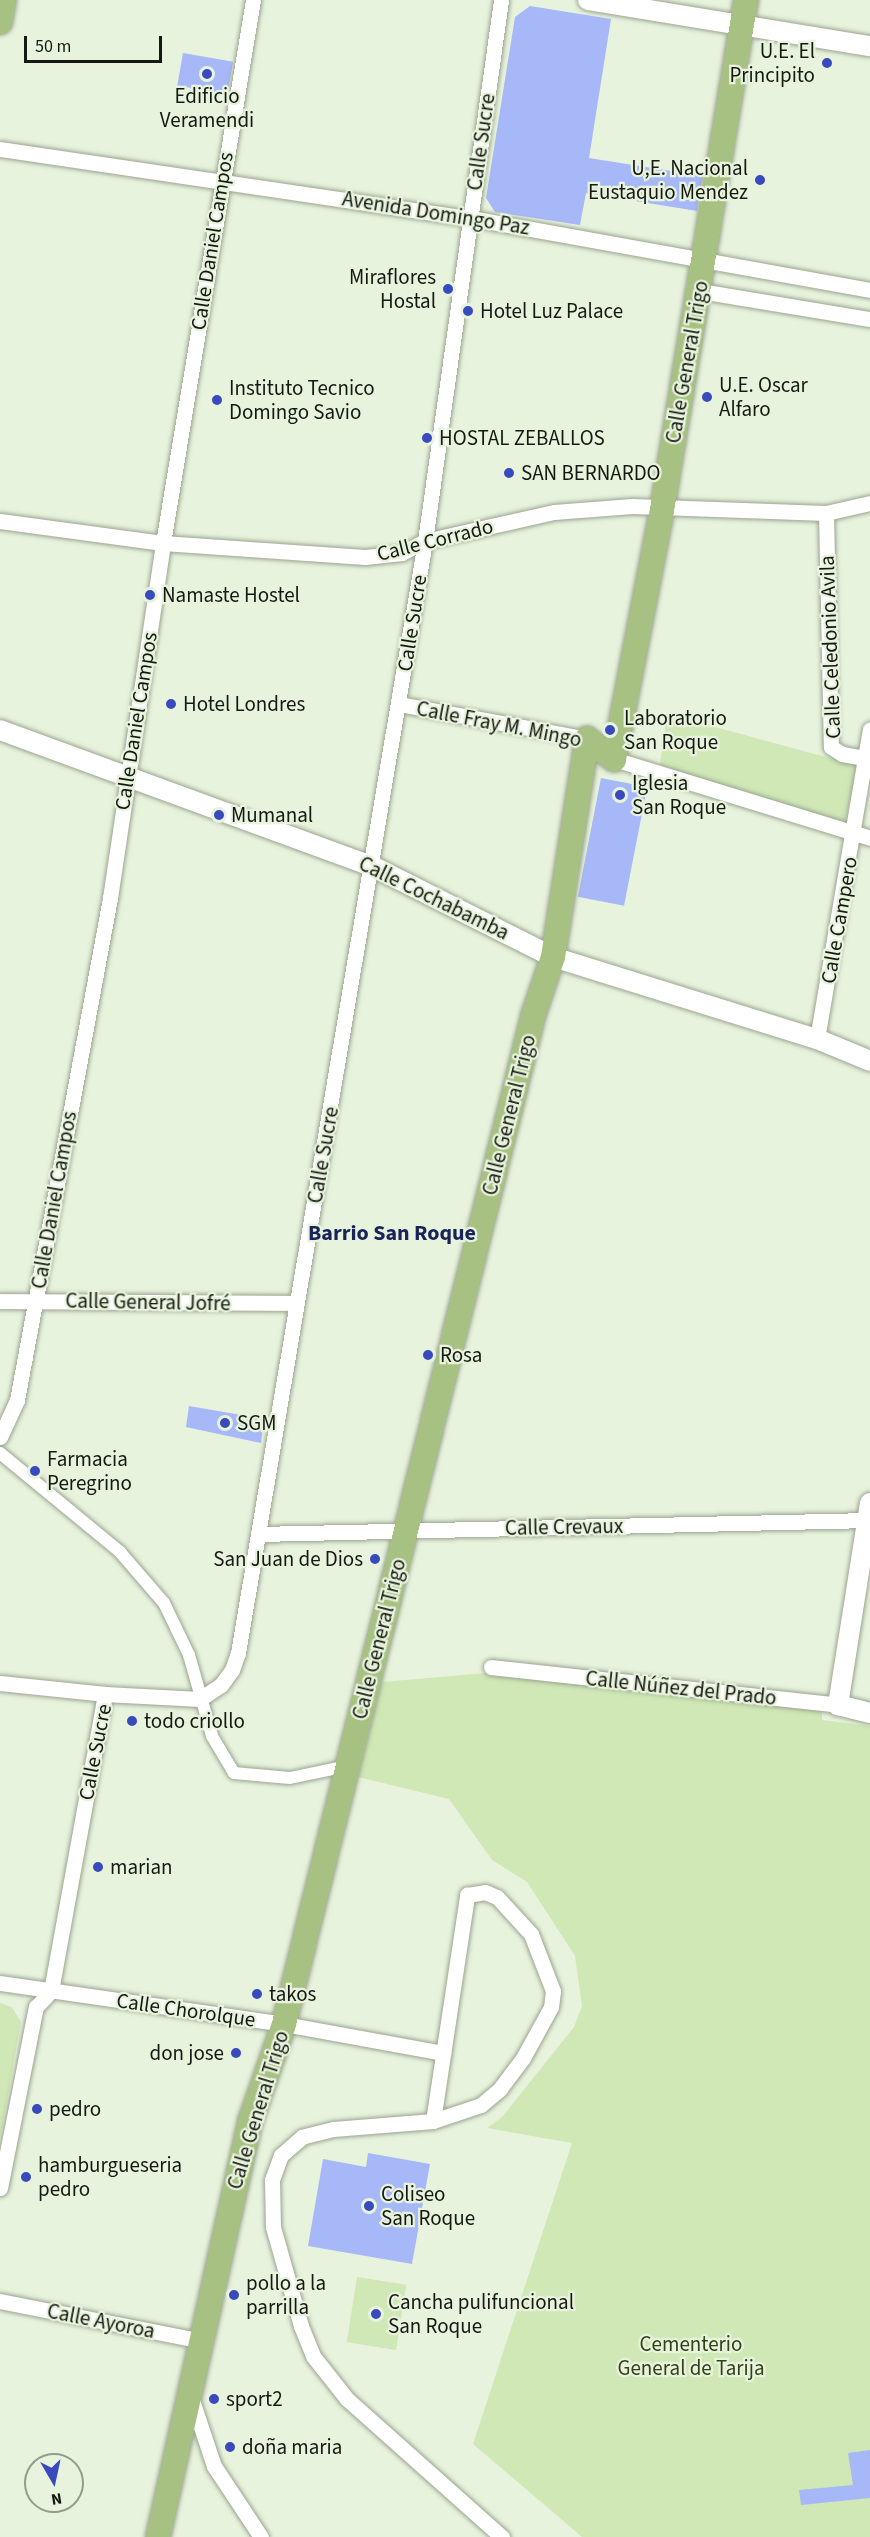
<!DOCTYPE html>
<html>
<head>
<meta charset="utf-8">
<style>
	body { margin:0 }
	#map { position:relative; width:870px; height:2537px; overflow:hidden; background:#e8f3dd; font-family:"Source Sans 3",sans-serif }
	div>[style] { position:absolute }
	.green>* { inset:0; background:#cfe8b5; transform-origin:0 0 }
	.building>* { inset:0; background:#a6b8f7; transform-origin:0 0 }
	.roads { filter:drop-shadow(0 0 2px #9aa490) drop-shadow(0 0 2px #9aa490) }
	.pedestrian>* { height:12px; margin:-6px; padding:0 6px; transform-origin:6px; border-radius:6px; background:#fff }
	.minor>* { height:15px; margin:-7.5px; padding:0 7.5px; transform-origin:7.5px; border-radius:7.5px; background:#fff }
	.tertiary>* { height:20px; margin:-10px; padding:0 10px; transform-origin:10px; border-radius:10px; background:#fff }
	.primary>* { height:24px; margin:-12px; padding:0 12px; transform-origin:12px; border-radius:12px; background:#a7c183 }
	.dots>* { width:16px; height:16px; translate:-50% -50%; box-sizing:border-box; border:3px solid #e8f3dd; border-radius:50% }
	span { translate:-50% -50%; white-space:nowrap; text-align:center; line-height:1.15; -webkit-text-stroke:4.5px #e8f3dd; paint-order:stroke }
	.poi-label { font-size:21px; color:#161912 }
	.right { translate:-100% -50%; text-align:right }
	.left { translate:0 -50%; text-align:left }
	.street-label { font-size:21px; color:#161912 }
	.park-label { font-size:21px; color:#304316 }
	.neighbourhood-label { font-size:22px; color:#19235a; font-weight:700 }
	.north { position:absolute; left:24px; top:2453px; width:60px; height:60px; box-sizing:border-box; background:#e8f3dd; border:2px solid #949c8c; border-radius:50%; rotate:171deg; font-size:16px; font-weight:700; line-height:24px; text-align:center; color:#161912 }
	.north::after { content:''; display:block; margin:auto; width:21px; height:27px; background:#394abc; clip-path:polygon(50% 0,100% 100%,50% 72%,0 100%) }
	.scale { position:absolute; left:24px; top:36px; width:138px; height:27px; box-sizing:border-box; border:3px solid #161912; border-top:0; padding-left:8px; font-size:18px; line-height:21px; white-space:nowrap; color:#161912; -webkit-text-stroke:4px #e8f3dd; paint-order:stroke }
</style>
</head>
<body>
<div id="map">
	<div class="green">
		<div style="clip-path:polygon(667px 714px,859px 766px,844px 825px,660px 765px)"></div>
		<div style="clip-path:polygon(486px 1673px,822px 1710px,822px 1720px,870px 1726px,870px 2537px,582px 2537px,473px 2444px,572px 2143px,487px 2128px,502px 2117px,574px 2027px,582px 2006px,575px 1956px,527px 1882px,492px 1860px,449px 1799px,358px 1777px,382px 1682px)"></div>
		<div style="clip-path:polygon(0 2003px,12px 2007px,21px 2022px,0 2139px)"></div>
		<div style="left:357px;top:2277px;width:50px;height:66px;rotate:9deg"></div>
	</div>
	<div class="building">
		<div style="clip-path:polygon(530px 6px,611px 19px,589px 158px,703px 176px,697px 211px,586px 193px,580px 225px,495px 212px,486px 198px,515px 17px)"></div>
		<div style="left:183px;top:53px;width:51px;height:33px;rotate:10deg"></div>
		<div style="left:601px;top:778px;width:47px;height:121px;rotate:11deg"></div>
		<div style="clip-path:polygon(189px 1406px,264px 1419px,261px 1443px,186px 1427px)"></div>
		<div style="clip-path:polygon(368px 2153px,430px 2164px,412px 2264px,308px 2246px,323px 2159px,366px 2167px)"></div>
		<div style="clip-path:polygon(870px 2450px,870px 2498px,801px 2505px,799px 2490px,853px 2485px,848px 2453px)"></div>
	</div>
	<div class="roads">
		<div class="pedestrian">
			<div style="left:0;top:1453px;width:156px;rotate:39.5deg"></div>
			<div style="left:120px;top:1552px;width:67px;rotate:49.2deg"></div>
			<div style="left:164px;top:1603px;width:58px;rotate:64.3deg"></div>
			<div style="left:189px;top:1655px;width:84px;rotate:74.1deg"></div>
			<div style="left:212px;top:1736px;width:43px;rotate:59.3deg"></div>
			<div style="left:234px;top:1773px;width:56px;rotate:5.1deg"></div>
			<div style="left:290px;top:1778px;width:58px;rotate:-11.9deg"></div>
		</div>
		<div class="minor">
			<div style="left:0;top:149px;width:475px;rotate:8.4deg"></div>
			<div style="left:470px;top:218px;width:406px;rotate:10.2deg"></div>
			<div style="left:700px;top:291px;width:172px;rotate:9.4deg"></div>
			<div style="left:826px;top:513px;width:234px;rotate:88.8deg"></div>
			<div style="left:831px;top:747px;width:13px;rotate:32deg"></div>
			<div style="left:842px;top:754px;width:23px;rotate:10deg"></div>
			<div style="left:0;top:521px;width:164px;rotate:7.7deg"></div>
			<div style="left:163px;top:543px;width:202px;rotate:4deg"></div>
			<div style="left:365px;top:557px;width:37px;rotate:-6deg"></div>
			<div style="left:402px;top:553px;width:26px;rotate:-28deg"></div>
			<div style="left:425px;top:541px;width:132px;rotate:-12.7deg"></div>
			<div style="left:554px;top:512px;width:78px;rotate:-4.4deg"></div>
			<div style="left:632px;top:506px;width:194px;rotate:2.1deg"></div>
			<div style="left:826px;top:513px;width:45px;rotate:-12.8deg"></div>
			<div style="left:399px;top:704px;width:191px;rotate:10.5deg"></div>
			<div style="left:614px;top:759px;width:268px;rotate:17.1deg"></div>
			<div style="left:817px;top:1039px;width:314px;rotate:-80.3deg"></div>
			<div style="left:0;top:1301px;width:296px;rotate:0.4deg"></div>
			<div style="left:0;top:1437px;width:41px;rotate:-65.3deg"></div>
			<div style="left:17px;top:1400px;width:511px;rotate:-79.5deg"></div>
			<div style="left:110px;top:898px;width:359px;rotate:-81.5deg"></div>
			<div style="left:163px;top:543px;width:550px;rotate:-80.59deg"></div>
			<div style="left:258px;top:1534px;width:612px;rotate:-1.31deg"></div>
			<div style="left:491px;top:1667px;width:349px;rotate:6.2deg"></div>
			<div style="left:0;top:1683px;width:106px;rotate:6deg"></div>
			<div style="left:105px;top:1694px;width:95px;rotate:3deg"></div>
			<div style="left:200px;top:1699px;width:25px;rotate:-34deg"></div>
			<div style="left:221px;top:1685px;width:19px;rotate:-54deg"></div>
			<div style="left:232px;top:1670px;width:18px;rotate:-71deg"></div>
			<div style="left:238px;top:1653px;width:1128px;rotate:-80.45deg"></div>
			<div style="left:425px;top:541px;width:546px;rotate:-82deg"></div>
			<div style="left:0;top:1983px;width:287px;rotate:8.2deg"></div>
			<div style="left:284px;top:2024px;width:162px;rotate:10.3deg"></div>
			<div style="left:433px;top:2121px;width:229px;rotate:-81.4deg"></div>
			<div style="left:467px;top:1895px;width:18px;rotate:-9deg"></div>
			<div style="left:485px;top:1892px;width:13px;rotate:23deg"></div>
			<div style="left:497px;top:1897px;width:50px;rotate:47.4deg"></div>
			<div style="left:531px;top:1934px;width:61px;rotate:68.9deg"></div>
			<div style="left:553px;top:1991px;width:16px;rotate:97deg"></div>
			<div style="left:551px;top:2007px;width:58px;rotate:118.8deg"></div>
			<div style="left:523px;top:2058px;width:39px;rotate:127deg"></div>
			<div style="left:500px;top:2089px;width:25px;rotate:140deg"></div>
			<div style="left:481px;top:2105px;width:51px;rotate:161.6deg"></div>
			<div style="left:433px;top:2121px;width:100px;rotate:175.4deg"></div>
			<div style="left:333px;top:2129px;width:32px;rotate:166deg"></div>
			<div style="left:302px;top:2137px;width:28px;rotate:139deg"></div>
			<div style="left:281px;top:2155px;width:27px;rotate:110deg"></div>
			<div style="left:272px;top:2180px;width:47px;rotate:88.8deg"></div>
			<div style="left:273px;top:2227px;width:103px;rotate:74.2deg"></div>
			<div style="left:301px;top:2326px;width:32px;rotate:68deg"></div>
			<div style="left:313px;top:2356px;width:55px;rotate:51.7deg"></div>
			<div style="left:347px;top:2399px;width:208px;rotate:41.7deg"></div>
			<div style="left:0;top:2188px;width:185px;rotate:-78.8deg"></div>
			<div style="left:36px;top:2007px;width:22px;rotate:-47deg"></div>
			<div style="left:51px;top:1991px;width:302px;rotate:-79.7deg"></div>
			<div style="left:0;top:2301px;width:206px;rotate:11.2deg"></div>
			<div style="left:192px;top:2400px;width:70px;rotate:71.6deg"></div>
			<div style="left:214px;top:2466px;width:85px;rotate:56.5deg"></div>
		</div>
		<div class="tertiary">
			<div style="left:588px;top:0;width:286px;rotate:9.3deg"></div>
			<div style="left:0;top:730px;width:396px;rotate:20.1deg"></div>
			<div style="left:372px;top:866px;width:203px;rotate:26.7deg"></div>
			<div style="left:553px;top:957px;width:276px;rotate:17.3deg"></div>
			<div style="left:817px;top:1039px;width:57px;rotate:22.5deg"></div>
			<div style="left:870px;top:1503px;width:205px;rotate:99deg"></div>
			<div style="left:838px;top:1705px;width:33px;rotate:14deg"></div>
		</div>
		<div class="primary">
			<div style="left:0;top:22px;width:22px;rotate:-80deg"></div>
			<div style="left:158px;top:2537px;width:428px;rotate:-77.5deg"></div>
			<div style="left:251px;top:2119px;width:101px;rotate:-70.8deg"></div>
			<div style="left:284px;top:2024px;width:1038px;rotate:-76.12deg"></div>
			<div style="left:533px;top:1016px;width:62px;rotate:-71.3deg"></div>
			<div style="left:553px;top:957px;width:221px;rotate:-81.1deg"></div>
			<div style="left:587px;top:739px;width:34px;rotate:37deg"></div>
			<div style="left:614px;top:759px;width:254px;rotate:-79.1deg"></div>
			<div style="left:662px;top:510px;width:517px;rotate:-80.65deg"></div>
		</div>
	</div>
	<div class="dots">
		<div style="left:827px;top:63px;background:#394abc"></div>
		<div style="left:207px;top:74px;background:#394abc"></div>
		<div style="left:760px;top:180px;background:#394abc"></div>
		<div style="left:448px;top:289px;background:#394abc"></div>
		<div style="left:468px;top:311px;background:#394abc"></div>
		<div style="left:707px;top:397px;background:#394abc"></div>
		<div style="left:217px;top:400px;background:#394abc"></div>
		<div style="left:427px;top:438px;background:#394abc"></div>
		<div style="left:509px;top:473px;background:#394abc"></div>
		<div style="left:150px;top:595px;background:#394abc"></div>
		<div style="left:171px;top:704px;background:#394abc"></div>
		<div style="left:610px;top:730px;background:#394abc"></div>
		<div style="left:620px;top:795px;background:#394abc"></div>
		<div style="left:219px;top:815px;background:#394abc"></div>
		<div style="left:428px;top:1355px;background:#394abc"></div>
		<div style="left:225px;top:1423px;background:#394abc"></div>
		<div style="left:35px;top:1471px;background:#394abc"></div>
		<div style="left:375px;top:1559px;background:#394abc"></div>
		<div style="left:132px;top:1721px;background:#394abc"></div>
		<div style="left:98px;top:1867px;background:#394abc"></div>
		<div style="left:257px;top:1994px;background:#394abc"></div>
		<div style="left:236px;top:2053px;background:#394abc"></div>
		<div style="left:37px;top:2109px;background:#394abc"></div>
		<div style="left:26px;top:2177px;background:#394abc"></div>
		<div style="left:369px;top:2206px;background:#394abc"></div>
		<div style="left:234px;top:2295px;background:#394abc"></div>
		<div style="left:376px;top:2314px;background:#394abc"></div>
		<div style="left:214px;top:2399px;background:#394abc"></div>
		<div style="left:230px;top:2447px;background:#394abc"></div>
	</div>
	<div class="poi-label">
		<span class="right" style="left:815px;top:63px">U.E. El<br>Principito</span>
		<span style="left:207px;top:108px">Edificio<br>Veramendi</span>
		<span class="right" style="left:748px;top:180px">U,E. Nacional<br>Eustaquio Mendez</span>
		<span class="right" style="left:436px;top:289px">Miraflores<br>Hostal</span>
		<span class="left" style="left:480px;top:311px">Hotel Luz Palace</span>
		<span class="left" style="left:719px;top:397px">U.E. Oscar<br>Alfaro</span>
		<span class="left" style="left:229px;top:400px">Instituto Tecnico<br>Domingo Savio</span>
		<span class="left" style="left:439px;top:438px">HOSTAL ZEBALLOS</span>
		<span class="left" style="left:521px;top:473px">SAN BERNARDO</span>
		<span class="left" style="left:162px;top:595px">Namaste Hostel</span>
		<span class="left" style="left:183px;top:704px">Hotel Londres</span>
		<span class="left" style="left:624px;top:730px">Laboratorio<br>San Roque</span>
		<span class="left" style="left:632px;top:795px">Iglesia<br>San Roque</span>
		<span class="left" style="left:231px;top:815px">Mumanal</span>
		<span class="left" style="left:440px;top:1355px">Rosa</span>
		<span class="left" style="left:237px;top:1423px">SGM</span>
		<span class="left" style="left:47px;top:1471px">Farmacia<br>Peregrino</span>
		<span class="right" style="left:363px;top:1559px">San Juan de Dios</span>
		<span class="left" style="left:144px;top:1721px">todo criollo</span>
		<span class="left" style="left:110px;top:1867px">marian</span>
		<span class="left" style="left:269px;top:1994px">takos</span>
		<span class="right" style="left:224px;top:2053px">don jose</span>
		<span class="left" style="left:49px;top:2109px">pedro</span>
		<span class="left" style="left:38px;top:2177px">hamburgueseria<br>pedro</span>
		<span class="left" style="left:381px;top:2206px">Coliseo<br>San Roque</span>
		<span class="left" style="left:246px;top:2295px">pollo a la<br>parrilla</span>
		<span class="left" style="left:388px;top:2314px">Cancha pulifuncional<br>San Roque</span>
		<span class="left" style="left:226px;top:2399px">sport2</span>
		<span class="left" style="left:242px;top:2447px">doña maria</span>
	</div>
	<div class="street-label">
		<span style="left:481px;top:142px;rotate:-82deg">Calle Sucre</span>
		<span style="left:436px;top:213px;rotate:9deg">Avenida Domingo Paz</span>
		<span style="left:212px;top:241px;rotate:-81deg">Calle Daniel Campos</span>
		<span style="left:687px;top:362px;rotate:-80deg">Calle General Trigo</span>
		<span style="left:435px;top:540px;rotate:-14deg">Calle Corrado</span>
		<span style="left:412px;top:623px;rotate:-81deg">Calle Sucre</span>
		<span style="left:830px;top:647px;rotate:-92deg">Calle Celedonio Avila</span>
		<span style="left:136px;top:721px;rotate:-81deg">Calle Daniel Campos</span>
		<span style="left:499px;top:724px;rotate:11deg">Calle Fray M. Mingo</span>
		<span style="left:434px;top:898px;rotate:26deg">Calle Cochabamba</span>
		<span style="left:839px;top:920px;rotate:-80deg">Calle Campero</span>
		<span style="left:509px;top:1115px;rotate:-76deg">Calle General Trigo</span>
		<span style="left:323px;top:1155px;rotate:-80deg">Calle Sucre</span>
		<span style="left:54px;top:1200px;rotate:-80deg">Calle Daniel Campos</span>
		<span style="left:148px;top:1302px;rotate:1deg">Calle General Jofré</span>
		<span style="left:564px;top:1527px;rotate:-1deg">Calle Crevaux</span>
		<span style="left:379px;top:1639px;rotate:-76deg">Calle General Trigo</span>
		<span style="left:681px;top:1688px;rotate:6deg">Calle Núñez del Prado</span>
		<span style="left:95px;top:1752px;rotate:-79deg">Calle Sucre</span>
		<span style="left:186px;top:2010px;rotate:8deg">Calle Chorolque</span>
		<span style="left:258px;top:2110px;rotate:-73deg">Calle General Trigo</span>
		<span style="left:101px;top:2321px;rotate:11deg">Calle Ayoroa</span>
	</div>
	<div class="park-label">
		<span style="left:691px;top:2356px">Cementerio<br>General de Tarija</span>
	</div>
	<div class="neighbourhood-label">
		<span style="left:392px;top:1234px">Barrio San Roque</span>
	</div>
	<div class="north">N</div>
	<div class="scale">50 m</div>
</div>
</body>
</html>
